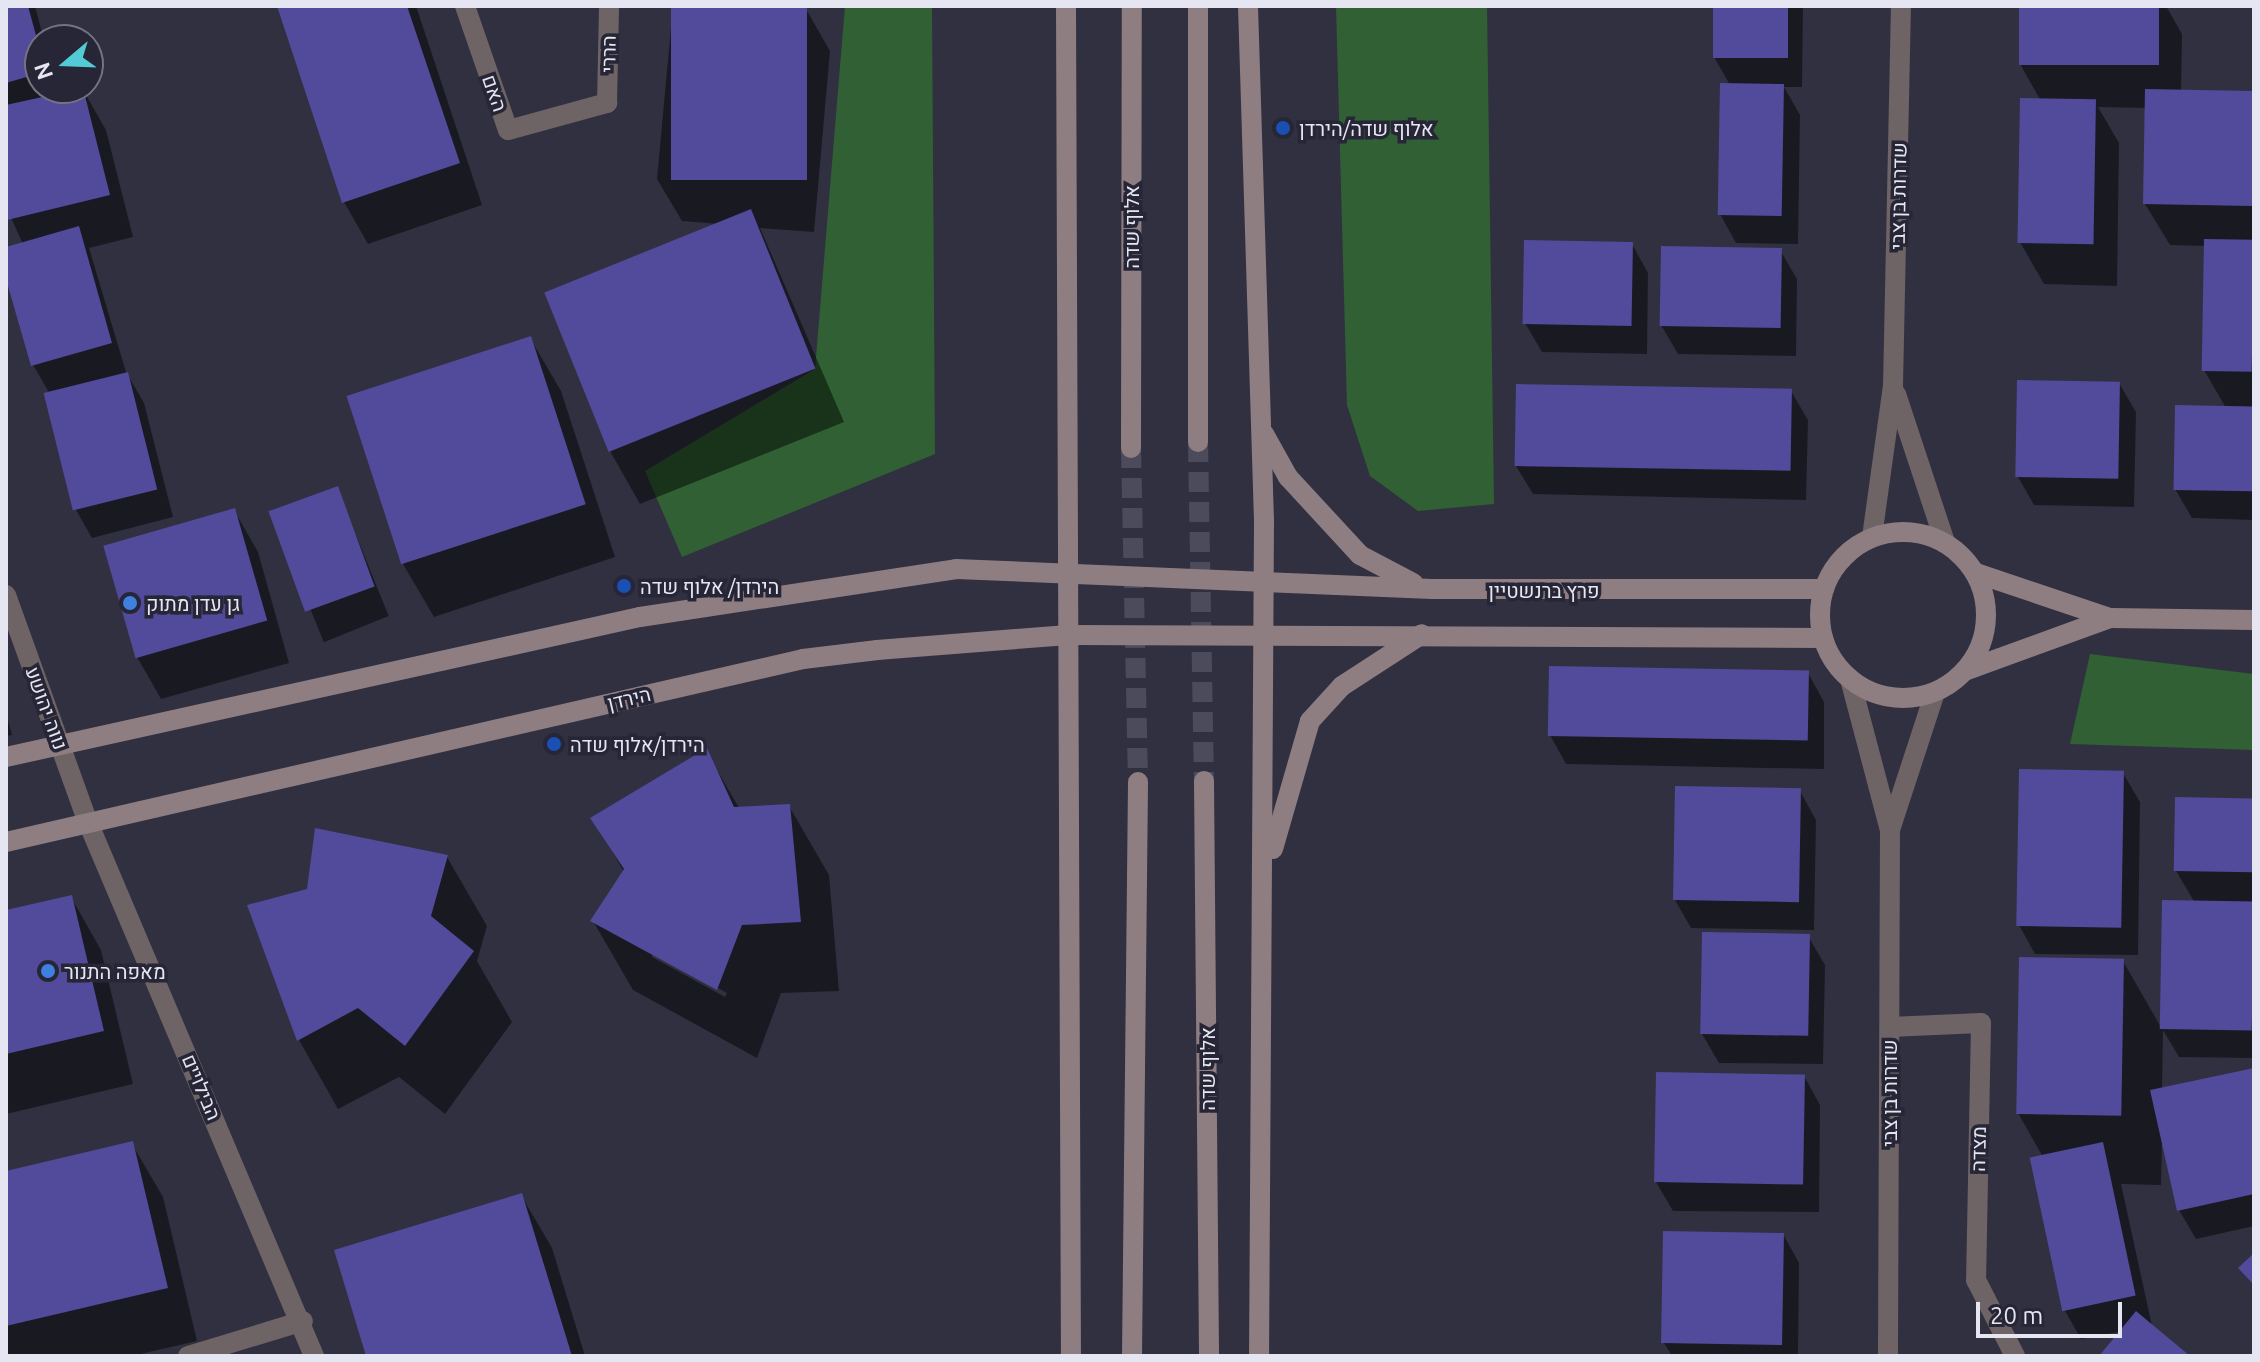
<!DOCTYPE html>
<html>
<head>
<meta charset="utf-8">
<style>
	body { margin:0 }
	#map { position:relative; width:2260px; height:1362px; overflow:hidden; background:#303041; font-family:Ubuntu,Heebo,sans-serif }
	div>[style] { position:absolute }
	.green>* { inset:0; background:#306034 }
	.shadow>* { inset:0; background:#0007; transform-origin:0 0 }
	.building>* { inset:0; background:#524a9a; transform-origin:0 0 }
	.secondary-tunnel>* { height:20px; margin-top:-10px; transform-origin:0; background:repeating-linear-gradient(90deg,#4b4b5b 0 20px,transparent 0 30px) }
	.street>* { height:20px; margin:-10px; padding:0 10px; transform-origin:10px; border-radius:10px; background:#6e6365 }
	.secondary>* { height:20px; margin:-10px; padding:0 10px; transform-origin:10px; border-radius:10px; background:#8f7e81 }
	.secondary>.ring { margin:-10px; padding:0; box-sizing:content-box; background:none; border:20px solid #8f7e81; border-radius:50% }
	.dots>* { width:22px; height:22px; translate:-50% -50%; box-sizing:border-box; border:4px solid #272637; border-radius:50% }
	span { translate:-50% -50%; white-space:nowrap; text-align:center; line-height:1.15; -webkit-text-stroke:7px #272637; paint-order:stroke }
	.street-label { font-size:20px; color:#e5e6f1 }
	.poi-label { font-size:20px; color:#e5e6f1 }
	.left { translate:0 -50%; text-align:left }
	.frame { position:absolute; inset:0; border:8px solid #e5e6f1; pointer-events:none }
	.north { position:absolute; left:24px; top:24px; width:80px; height:80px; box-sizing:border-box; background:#272637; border:2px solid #737381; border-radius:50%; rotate:251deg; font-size:22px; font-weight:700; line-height:32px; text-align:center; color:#e5e6f1 }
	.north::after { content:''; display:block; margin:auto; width:28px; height:36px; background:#52cbd7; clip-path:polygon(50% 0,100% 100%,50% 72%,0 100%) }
	.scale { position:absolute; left:1976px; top:1302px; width:146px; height:36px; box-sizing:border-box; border:4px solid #e5e6f1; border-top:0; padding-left:10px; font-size:24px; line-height:28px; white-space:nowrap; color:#e5e6f1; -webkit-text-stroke:6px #272637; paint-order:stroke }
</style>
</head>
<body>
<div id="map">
	<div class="green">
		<div style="clip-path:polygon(845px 6px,932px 6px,935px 454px,682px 557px,645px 471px,815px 369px)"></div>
		<div style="clip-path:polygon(1336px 6px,1487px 6px,1494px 504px,1418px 511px,1370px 476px,1347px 405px)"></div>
		<div style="clip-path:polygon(2090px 654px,2254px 674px,2254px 750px,2070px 744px)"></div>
	</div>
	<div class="shadow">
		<div style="clip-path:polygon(6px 6px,35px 6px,44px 40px,40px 88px,59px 94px,82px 88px,106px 130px,133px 237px,89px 248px,126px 372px,144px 403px,173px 517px,92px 538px,76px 510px,50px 394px,33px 365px,6px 272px,6px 249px,23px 244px,6px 207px)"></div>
		<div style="clip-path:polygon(279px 6px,416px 6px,482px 205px,368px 244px,344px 202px)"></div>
		<div style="clip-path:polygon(673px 6px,806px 9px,830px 51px,814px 232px,760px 228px,844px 422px,640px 504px,610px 451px,719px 224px,682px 221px,657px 179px)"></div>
		<div style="clip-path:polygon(1715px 6px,1803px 6px,1802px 87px,1784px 87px,1800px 115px,1798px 244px,1736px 243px,1720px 214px,1730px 85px,1714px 57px)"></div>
		<div style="clip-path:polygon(2021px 6px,2166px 6px,2182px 34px,2181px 92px,2254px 93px,2254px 520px,2192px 518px,2175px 489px,2226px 408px,2204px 370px,2206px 246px,2170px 245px,2145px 204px,2147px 108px,2098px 107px,2119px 143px,2117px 286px,2044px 284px,2020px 242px,2041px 101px,2020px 64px)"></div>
		<div style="clip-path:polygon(1632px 244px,1648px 273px,1647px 354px,1542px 352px,1525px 323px)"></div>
		<div style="clip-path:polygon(1780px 250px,1797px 279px,1796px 356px,1678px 354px,1661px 325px)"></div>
		<div style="clip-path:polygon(530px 338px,561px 391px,615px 557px,434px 617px,403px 564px)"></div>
		<div style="clip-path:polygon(2119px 383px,2136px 412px,2134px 507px,2034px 505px,2018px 477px)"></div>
		<div style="clip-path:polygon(1791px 391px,1808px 420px,1806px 500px,1533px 494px,1516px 466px)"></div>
		<div style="left:337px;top:488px;width:138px;height:70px;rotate:68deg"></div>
		<div style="clip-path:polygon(234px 510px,258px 552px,289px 663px,161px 699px,137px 657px)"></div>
		<div style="clip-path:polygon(1808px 673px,1824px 702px,1824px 769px,1566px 764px,1550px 735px)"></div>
		<div style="clip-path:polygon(6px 713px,12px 735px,6px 736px)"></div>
		<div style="clip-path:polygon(evenodd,706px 751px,739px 808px,789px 806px,829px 875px,839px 991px,781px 993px,757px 1058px,633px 990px,593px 921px,624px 872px,593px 818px,706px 751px,652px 952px,727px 993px,725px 997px,652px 957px,652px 952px)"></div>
		<div style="clip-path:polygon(2123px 773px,2140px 802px,2138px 955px,2035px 954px,2019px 925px)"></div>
		<div style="clip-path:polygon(1800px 791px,1816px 820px,1814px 930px,1691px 928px,1675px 900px)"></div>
		<div style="clip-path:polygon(2254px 800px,2254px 1058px,2179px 1057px,2163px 1030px,2162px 1090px,2254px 1070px,2254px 1226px,2196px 1239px,2179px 1210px,2162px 1140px,2161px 1185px,2121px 1184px,2152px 1326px,2187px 1356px,2101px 1356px,2123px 1331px,2081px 1339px,2065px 1311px,2043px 1157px,2018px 1113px,2123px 961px,2162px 1029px,2195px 903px,2176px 871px)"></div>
		<div style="clip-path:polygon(447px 857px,487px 926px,477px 961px,512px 1022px,445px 1114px,399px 1077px,338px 1109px,299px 1040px,250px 906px)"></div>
		<div style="clip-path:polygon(71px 897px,101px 950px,133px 1084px,6px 1114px,6px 912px)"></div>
		<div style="clip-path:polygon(1808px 936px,1825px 965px,1823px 1064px,1719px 1063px,1702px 1034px)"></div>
		<div style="clip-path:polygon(1804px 1076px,1820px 1105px,1819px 1212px,1673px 1211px,1656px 1182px)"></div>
		<div style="clip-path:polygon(132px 1144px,163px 1197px,197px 1341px,132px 1356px,6px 1356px,6px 1173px)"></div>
		<div style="clip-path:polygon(521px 1195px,552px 1248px,585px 1356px,368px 1356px)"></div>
		<div style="clip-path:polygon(1783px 1234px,1799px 1263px,1798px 1356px,1672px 1356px,1664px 1343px)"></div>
	</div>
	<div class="building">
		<div style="clip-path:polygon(6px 6px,28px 6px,40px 50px,40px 73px,6px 83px)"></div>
		<div style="clip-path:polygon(277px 6px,407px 6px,460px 163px,342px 203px)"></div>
		<div style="left:671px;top:6px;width:136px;height:174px"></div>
		<div style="left:1713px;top:6px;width:75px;height:52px"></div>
		<div style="left:2019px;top:6px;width:140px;height:59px"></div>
		<div style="left:1720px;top:83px;width:64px;height:132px;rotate:1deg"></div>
		<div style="clip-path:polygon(83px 88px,110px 195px,7px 220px,6px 105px)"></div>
		<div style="left:2145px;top:89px;width:109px;height:115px;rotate:1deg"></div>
		<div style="left:2020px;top:98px;width:76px;height:145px;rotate:1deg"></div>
		<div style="left:751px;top:209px;width:172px;height:223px;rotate:68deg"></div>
		<div style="clip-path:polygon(79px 226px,112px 343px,31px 366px,6px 279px,6px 247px)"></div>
		<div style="left:2204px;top:239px;width:50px;height:132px;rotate:1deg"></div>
		<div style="left:1524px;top:240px;width:109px;height:84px;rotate:1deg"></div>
		<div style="left:1661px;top:246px;width:121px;height:80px;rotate:1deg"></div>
		<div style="left:531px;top:336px;width:177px;height:194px;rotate:72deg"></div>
		<div style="left:128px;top:372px;width:121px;height:87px;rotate:76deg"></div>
		<div style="left:2017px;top:380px;width:103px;height:97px;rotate:1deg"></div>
		<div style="left:1516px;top:384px;width:276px;height:82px;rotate:1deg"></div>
		<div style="left:2175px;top:405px;width:79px;height:85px;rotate:1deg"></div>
		<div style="left:338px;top:486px;width:107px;height:74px;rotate:70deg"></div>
		<div style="left:235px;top:508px;width:117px;height:137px;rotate:74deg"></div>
		<div style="left:1549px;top:666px;width:260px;height:70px;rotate:1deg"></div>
		<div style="clip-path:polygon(707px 748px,734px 807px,790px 804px,801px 922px,742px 925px,717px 990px,590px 921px,624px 869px,590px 818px)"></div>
		<div style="left:2019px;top:769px;width:105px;height:157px;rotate:1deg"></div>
		<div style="left:1675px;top:786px;width:126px;height:114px;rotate:1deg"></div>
		<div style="left:2175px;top:797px;width:79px;height:74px;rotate:1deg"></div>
		<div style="clip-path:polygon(315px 828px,448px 855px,431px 916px,474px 951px,405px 1046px,358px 1008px,297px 1041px,247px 905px,307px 889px)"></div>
		<div style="clip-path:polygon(72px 895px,104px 1031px,6px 1054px,6px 910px)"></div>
		<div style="left:2162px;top:900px;width:92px;height:129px;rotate:1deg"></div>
		<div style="left:1702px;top:932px;width:108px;height:102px;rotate:1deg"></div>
		<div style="left:2019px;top:957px;width:105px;height:157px;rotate:1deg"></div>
		<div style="clip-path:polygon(2254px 1068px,2254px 1194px,2177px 1211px,2150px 1090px)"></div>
		<div style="left:1656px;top:1072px;width:149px;height:110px;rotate:1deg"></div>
		<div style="clip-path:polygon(133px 1141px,168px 1288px,6px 1326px,6px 1171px)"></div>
		<div style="left:2103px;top:1142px;width:157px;height:75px;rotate:78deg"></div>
		<div style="clip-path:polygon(522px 1193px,572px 1356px,366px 1356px,334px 1250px)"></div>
		<div style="left:1663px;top:1231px;width:121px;height:112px;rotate:1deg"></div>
		<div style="clip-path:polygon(2254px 1253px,2254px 1285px,2238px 1268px)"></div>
		<div style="clip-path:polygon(2136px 1311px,2190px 1356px,2099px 1356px)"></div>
	</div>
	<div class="secondary-tunnel">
		<div style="left:1198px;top:442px;width:339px;rotate:89deg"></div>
		<div style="left:1131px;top:448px;width:334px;rotate:88.8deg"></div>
	</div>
	<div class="street">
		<div style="left:465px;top:6px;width:131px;rotate:70.9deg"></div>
		<div style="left:508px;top:130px;width:103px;rotate:-15.3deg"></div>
		<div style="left:607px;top:103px;width:97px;rotate:-88.8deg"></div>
		<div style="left:1896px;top:394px;width:156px;rotate:71.7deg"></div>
		<div style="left:1872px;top:537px;width:152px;rotate:-82.1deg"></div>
		<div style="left:1893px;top:386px;width:380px;rotate:-88.8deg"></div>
		<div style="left:6px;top:595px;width:239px;rotate:70.2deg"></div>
		<div style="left:87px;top:820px;width:582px;rotate:67.05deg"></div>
		<div style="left:1850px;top:679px;width:156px;rotate:75.2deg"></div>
		<div style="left:1890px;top:830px;width:526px;rotate:90.22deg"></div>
		<div style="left:1890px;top:830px;width:145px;rotate:-71.9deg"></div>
		<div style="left:1890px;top:1027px;width:91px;rotate:-2.5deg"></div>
		<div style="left:1981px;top:1023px;width:257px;rotate:91.1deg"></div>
		<div style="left:1976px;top:1280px;width:85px;rotate:62.8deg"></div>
		<div style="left:188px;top:1356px;width:120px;rotate:-16.9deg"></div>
	</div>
	<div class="secondary">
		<div style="left:1066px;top:6px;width:1350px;rotate:89.79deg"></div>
		<div style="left:1198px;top:6px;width:436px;rotate:90deg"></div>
		<div style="left:1248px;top:6px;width:515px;rotate:88.22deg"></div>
		<div style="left:1264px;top:521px;width:835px;rotate:90.34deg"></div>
		<div style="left:1264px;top:434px;width:49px;rotate:60.8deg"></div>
		<div style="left:1288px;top:477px;width:106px;rotate:47.3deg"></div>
		<div style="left:1360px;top:555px;width:60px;rotate:27.8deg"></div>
		<div style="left:1131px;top:448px;width:442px;rotate:-89.9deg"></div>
		<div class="ring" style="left:1820px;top:532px;width:146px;height:146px"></div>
		<div style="left:1976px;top:573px;width:141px;rotate:18.6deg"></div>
		<div style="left:2110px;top:618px;width:144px;rotate:0.8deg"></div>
		<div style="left:1967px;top:670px;width:152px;rotate:-20deg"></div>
		<div style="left:6px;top:757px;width:649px;rotate:-12.45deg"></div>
		<div style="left:640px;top:617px;width:320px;rotate:-8.6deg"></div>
		<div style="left:956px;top:569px;width:476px;rotate:2.4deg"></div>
		<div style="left:1432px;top:589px;width:392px"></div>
		<div style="left:1204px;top:781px;width:575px;rotate:89.5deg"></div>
		<div style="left:6px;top:842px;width:818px;rotate:-12.93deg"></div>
		<div style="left:803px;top:659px;width:75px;rotate:-6.9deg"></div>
		<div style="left:877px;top:650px;width:192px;rotate:-4.5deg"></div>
		<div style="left:1068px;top:635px;width:755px;rotate:0.23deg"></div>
		<div style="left:1273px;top:849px;width:133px;rotate:-73.9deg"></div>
		<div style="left:1310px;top:721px;width:47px;rotate:-47.6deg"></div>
		<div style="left:1342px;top:686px;width:95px;rotate:-33deg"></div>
		<div style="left:1132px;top:1356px;width:574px;rotate:-89.4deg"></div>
	</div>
	<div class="dots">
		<div style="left:1283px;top:128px;background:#1a4fb4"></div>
		<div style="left:624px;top:586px;background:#1a4fb4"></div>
		<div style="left:130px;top:603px;background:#3f7fe0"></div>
		<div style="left:554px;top:744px;background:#1a4fb4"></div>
		<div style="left:48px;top:971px;background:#3f7fe0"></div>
	</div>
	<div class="street-label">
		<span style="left:608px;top:54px;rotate:-89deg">הררי</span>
		<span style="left:495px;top:93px;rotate:71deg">האם</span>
		<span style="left:1898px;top:196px;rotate:-89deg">שדרות בן צבי</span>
		<span style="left:1131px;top:227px;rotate:-90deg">אלוף שדה</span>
		<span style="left:1544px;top:590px">פרץ ברנשטיין</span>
		<span style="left:629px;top:698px;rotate:-13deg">הירדן</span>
		<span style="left:47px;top:708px;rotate:70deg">נווה יהושע</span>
		<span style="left:1207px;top:1069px;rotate:-90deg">אלוף שדה</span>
		<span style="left:202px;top:1087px;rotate:67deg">הבילויים</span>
		<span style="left:1889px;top:1093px;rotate:-90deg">שדרות בן צבי</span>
		<span style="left:1978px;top:1149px;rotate:-89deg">מצדה</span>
	</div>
	<div class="poi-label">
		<span class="left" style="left:1299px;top:128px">אלוף שדה/הירדן</span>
		<span class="left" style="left:640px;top:586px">הירדן/ אלוף שדה</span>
		<span class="left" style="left:146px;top:603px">גן עדן מתוק</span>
		<span class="left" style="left:570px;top:744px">הירדן/אלוף שדה</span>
		<span class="left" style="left:64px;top:971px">מאפה התנור</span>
	</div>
	<div class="frame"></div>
	<div class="north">N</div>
	<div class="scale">20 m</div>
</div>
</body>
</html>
